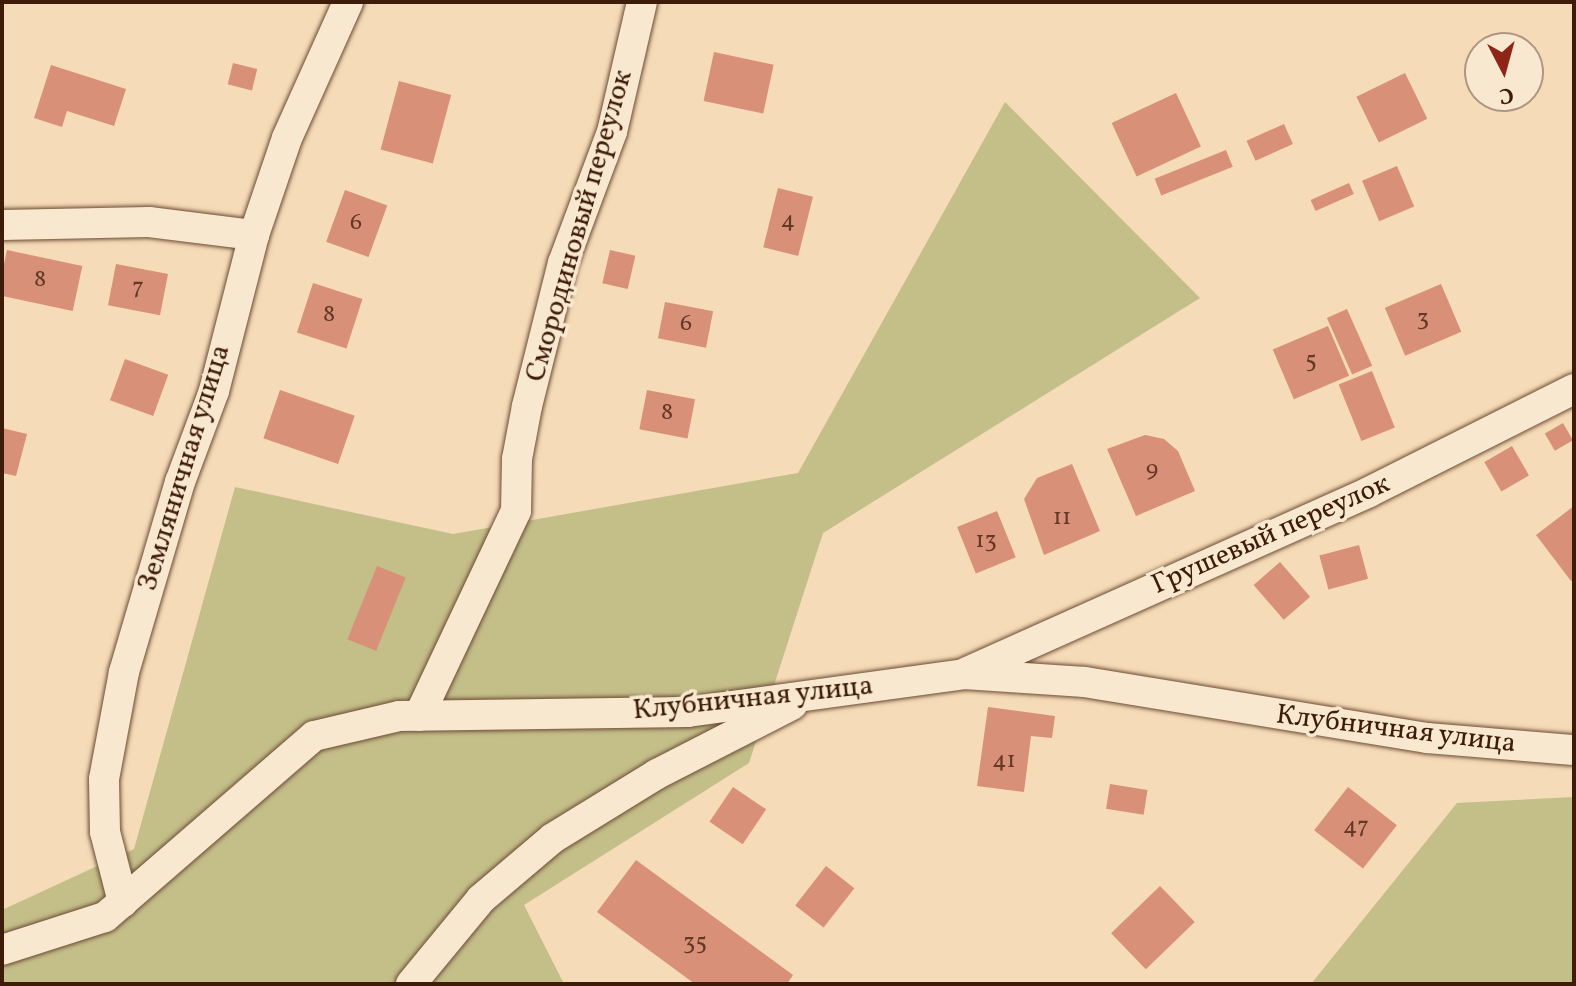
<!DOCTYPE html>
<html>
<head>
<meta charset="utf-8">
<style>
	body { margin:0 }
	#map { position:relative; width:1576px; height:986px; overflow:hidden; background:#f5dbb7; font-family:Vollkorn,serif }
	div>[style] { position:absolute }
	.green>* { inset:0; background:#c4be89 }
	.building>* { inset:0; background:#d89078; transform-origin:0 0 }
	.roads { filter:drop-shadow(0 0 2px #6c4c35) drop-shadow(0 0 2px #6c4c35) }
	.minor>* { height:30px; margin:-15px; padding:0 15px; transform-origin:15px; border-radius:15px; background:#f8e8d0 }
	span { translate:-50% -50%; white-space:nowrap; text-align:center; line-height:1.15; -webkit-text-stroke:7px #f8e8d0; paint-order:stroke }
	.number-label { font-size:24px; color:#643926 }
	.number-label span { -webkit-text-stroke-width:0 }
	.street-label { font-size:28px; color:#3e1c0a }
	.frame { position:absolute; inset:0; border:4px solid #3e1c0a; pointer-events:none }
	.north { position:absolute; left:1464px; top:32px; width:80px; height:80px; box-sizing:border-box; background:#f8e8d0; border:2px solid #ae9681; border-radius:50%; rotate:174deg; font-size:22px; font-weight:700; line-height:32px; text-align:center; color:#3e1c0a }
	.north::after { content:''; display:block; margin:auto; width:28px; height:36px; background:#8f2418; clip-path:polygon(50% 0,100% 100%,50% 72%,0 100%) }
</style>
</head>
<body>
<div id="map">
	<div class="green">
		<div style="clip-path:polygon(1005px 102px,1200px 298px,823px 533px,749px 763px,524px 905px,564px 984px,2px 984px,2px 910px,134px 849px,235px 487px,453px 534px,798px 473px)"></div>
		<div style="clip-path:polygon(1574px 797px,1574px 984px,1311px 984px,1457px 803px)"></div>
	</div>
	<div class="building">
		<div style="left:714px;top:52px;width:61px;height:50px;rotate:12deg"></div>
		<div style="left:233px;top:63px;width:25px;height:22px;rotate:14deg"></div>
		<div style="clip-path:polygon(51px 65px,126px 89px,114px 126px,67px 111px,62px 127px,34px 118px)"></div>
		<div style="left:1405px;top:73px;width:51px;height:54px;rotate:64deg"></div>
		<div style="left:399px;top:81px;width:54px;height:71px;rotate:15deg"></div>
		<div style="left:1176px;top:93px;width:59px;height:71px;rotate:65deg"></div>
		<div style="left:1284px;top:124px;width:22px;height:41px;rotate:66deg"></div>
		<div style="left:1226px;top:150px;width:18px;height:77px;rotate:68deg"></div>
		<div style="left:1397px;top:166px;width:44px;height:38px;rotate:67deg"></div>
		<div style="left:1349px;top:183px;width:12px;height:42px;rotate:66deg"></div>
		<div style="left:778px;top:188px;width:36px;height:61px;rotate:14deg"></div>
		<div style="left:345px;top:190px;width:45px;height:55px;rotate:20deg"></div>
		<div style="left:7px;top:250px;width:77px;height:46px;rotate:12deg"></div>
		<div style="left:610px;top:250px;width:26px;height:34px;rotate:13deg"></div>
		<div style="left:116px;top:264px;width:53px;height:42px;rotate:11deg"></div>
		<div style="left:313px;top:283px;width:52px;height:52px;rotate:18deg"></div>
		<div style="left:1441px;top:284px;width:52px;height:61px;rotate:67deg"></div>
		<div style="left:665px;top:302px;width:49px;height:37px;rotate:11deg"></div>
		<div style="left:1347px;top:309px;width:62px;height:22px;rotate:66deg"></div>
		<div style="left:1328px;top:326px;width:54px;height:60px;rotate:67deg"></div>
		<div style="left:125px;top:359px;width:46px;height:44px;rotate:20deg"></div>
		<div style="left:1372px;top:371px;width:61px;height:36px;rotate:68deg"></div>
		<div style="left:280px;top:390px;width:79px;height:51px;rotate:19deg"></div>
		<div style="left:647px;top:390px;width:49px;height:40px;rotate:11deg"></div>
		<div style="left:1563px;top:423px;width:20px;height:21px;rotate:60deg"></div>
		<div style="clip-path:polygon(2px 428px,27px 434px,16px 476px,2px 473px)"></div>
		<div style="clip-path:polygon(1145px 435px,1164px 439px,1178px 451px,1195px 491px,1136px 516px,1107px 449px)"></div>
		<div style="left:1512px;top:446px;width:34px;height:32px;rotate:60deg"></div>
		<div style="clip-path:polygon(1072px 464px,1100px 531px,1044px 555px,1024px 499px,1037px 478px)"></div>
		<div style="clip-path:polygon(1574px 506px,1574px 579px,1571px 581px,1536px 535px)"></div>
		<div style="left:997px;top:511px;width:50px;height:43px;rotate:68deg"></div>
		<div style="left:1359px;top:545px;width:35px;height:41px;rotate:75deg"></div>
		<div style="left:1280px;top:562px;width:46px;height:35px;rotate:49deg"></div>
		<div style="left:377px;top:566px;width:31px;height:79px;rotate:22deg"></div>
		<div style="clip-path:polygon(988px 707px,1055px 716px,1052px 738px,1031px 736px,1024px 792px,977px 786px)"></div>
		<div style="left:1110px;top:784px;width:38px;height:25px;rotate:9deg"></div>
		<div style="left:733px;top:787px;width:40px;height:42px;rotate:34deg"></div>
		<div style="left:1348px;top:787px;width:62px;height:55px;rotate:38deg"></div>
		<div style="clip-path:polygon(636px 860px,793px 975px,787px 984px,695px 984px,597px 912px)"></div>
		<div style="left:826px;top:866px;width:36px;height:50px;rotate:38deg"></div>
		<div style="left:1160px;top:886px;width:50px;height:68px;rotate:46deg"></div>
	</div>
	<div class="roads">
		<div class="minor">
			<div style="left:2px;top:225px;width:147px;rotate:-1.2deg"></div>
			<div style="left:149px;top:222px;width:106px;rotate:7.1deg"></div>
			<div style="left:967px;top:672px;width:440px;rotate:-24.1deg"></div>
			<div style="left:1369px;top:492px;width:229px;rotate:-26.7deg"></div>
			<div style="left:419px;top:716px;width:227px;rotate:-64.7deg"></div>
			<div style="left:516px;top:511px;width:52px;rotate:-88.9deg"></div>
			<div style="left:517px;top:459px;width:54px;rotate:-79.3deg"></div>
			<div style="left:527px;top:406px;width:147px;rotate:-75.9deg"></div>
			<div style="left:563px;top:263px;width:140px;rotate:-69.5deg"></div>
			<div style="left:612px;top:132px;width:133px;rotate:-77deg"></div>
			<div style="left:123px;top:902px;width:72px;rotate:-104.4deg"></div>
			<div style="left:105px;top:832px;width:53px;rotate:-91.1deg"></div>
			<div style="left:104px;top:779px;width:109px;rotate:-79.4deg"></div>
			<div style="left:124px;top:672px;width:198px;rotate:-73.6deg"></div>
			<div style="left:180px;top:482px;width:97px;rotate:-69.5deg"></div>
			<div style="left:214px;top:391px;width:161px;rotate:-75.6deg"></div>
			<div style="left:254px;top:235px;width:102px;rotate:-71.2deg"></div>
			<div style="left:287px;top:138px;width:149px;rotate:-65.8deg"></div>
			<div style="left:2px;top:950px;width:108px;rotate:-17.8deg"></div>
			<div style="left:105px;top:917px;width:276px;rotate:-40.9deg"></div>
			<div style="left:314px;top:736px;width:87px;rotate:-13.2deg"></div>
			<div style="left:399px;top:716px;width:289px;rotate:-0.8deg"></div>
			<div style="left:688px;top:712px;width:279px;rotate:-7.8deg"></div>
			<div style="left:964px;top:674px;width:121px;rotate:3.8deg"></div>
			<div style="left:1085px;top:682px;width:347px;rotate:9.3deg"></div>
			<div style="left:1427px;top:738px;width:147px;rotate:4.7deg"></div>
			<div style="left:411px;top:984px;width:110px;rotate:-50.5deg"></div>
			<div style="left:481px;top:899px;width:94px;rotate:-40.3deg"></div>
			<div style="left:553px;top:838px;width:122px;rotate:-31.6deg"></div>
			<div style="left:657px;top:774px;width:152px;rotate:-27.1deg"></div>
		</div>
	</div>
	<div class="number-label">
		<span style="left:788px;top:222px">4</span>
		<span style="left:356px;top:224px">6</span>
		<span style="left:40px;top:281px">8</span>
		<span style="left:138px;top:289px">7</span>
		<span style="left:329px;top:316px">8</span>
		<span style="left:1423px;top:320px">3</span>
		<span style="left:686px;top:325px">6</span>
		<span style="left:1311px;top:362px">5</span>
		<span style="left:667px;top:414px">8</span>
		<span style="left:1152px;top:471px">9</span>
		<span style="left:1062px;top:519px">11</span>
		<span style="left:986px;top:542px">13</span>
		<span style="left:1004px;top:762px">41</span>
		<span style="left:1356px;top:828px">47</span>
		<span style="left:695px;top:944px">35</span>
	</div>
	<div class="street-label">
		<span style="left:580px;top:226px;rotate:-74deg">Смородиновый переулок</span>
		<span style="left:185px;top:468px;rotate:-73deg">Земляничная улица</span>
		<span style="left:1271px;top:535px;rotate:-24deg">Грушевый переулок</span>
		<span style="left:753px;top:699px;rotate:-6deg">Клубничная улица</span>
		<span style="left:1396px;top:730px;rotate:7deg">Клубничная улица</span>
	</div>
	<div class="frame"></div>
	<div class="north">С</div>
</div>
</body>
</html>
